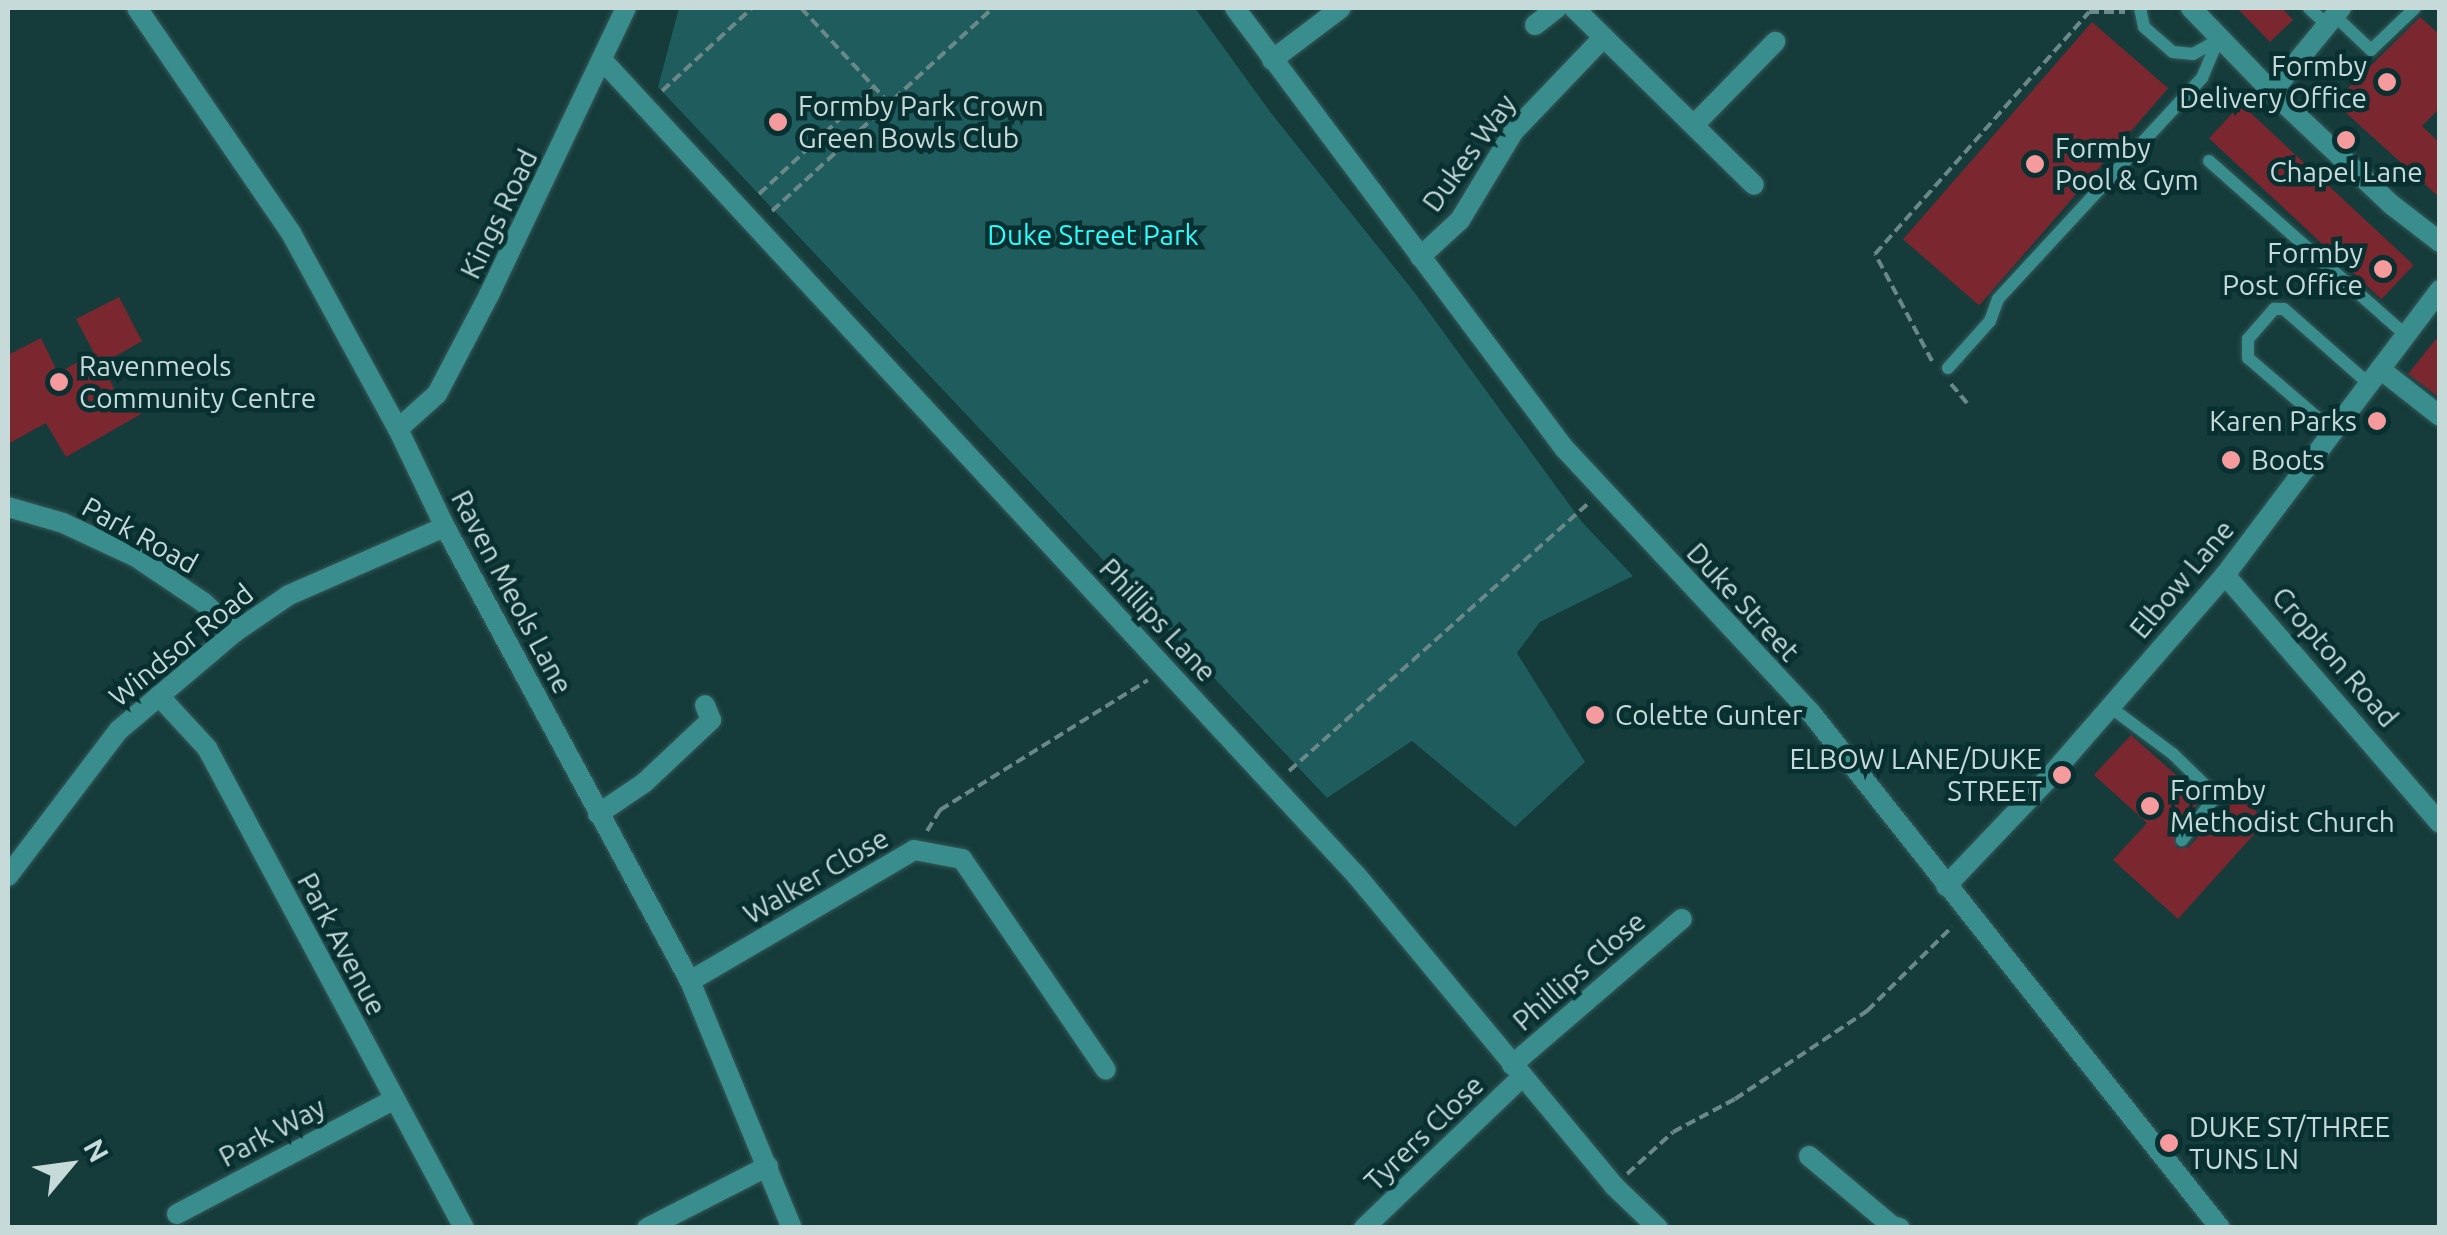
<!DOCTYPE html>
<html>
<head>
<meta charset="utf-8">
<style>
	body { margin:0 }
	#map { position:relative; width:2447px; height:1235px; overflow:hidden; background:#153b3b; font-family:Ubuntu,sans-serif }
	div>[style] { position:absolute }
	.green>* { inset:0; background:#1f5c5d }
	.building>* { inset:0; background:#7b2730; transform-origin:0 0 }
	.path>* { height:4px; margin-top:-2px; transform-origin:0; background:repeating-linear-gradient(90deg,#6a8888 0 10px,transparent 0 15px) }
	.roads { filter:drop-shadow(0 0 2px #355858) drop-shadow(0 0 2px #355858) }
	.service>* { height:12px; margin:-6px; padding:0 6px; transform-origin:6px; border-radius:6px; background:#3a8d8d }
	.minor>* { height:20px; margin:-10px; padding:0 10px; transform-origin:10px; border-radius:10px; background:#3a8d8d }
	.tertiary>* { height:20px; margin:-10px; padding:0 10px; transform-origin:10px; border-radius:10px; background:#3a8d8d }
	.dots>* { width:28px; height:28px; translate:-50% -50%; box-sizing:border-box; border:5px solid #093031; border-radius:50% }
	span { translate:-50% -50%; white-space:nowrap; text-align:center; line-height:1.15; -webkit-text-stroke:9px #093031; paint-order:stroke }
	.poi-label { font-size:28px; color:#c6dada }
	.right { translate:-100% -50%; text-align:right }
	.left { translate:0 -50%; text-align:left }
	.street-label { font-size:28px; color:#c6dada }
	.park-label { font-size:28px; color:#2efbfd }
	.frame { position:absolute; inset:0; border:10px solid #c6dada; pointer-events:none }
	.north { position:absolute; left:20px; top:1115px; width:100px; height:100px; -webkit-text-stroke:8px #093031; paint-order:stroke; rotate:61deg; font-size:28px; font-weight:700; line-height:40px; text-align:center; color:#c6dada }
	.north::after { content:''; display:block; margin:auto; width:35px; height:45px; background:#c6dada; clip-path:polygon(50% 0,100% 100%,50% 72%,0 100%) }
</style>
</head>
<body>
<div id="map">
	<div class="green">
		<div style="clip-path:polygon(679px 8px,1195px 8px,1271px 113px,1415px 293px,1582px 522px,1633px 576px,1540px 622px,1517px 653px,1585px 762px,1515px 827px,1412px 741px,1327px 798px,658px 87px)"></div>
	</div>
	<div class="building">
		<div style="clip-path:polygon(2237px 8px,2282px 8px,2293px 20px,2270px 42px)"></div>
		<div style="clip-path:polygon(2420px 17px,2440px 35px,2440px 108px,2422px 126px,2440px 143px,2440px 198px,2334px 102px)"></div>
		<div style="left:2092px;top:22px;width:101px;height:288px;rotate:41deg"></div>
		<div style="left:2241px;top:104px;width:236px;height:47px;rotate:43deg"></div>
		<div style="clip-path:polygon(119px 297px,142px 341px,102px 364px,118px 397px,128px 391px,141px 414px,66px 457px,46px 423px,8px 444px,8px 355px,41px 338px,58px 373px,94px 353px,76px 319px)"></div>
		<div style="clip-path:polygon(2440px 334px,2440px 398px,2408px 374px)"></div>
		<div style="clip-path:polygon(2131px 735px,2202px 798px,2174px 835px,2177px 848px,2189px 847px,2237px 793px,2266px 821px,2178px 919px,2113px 860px,2147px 823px,2094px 775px)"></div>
	</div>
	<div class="path">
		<div style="left:801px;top:8px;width:128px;rotate:47.2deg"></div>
		<div style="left:662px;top:91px;width:122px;rotate:-42.7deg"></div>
		<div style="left:759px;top:194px;width:157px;rotate:-42.9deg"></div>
		<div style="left:772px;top:211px;width:300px;rotate:-42.6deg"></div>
		<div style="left:1932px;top:361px;width:121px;rotate:-118deg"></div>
		<div style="left:1875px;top:254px;width:323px;rotate:-48.5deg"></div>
		<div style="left:2089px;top:12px;width:36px"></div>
		<div style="left:1951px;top:384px;width:25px;rotate:50deg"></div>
		<div style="left:1289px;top:771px;width:401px;rotate:-41.8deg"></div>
		<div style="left:927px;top:831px;width:25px;rotate:-58deg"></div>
		<div style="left:940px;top:810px;width:245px;rotate:-32deg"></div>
		<div style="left:1627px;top:1174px;width:62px;rotate:-42.4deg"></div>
		<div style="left:1673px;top:1132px;width:70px;rotate:-28deg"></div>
		<div style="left:1735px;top:1099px;width:159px;rotate:-33.7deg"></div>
		<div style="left:1867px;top:1011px;width:120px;rotate:-44.7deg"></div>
	</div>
	<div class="roads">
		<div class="service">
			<div style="left:2140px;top:8px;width:19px;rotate:78deg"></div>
			<div style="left:2144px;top:27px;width:38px;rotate:41deg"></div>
			<div style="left:2173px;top:52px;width:20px;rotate:6deg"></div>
			<div style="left:2193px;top:54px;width:29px;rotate:-29deg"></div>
			<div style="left:2309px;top:8px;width:22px;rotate:43deg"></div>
			<div style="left:2334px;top:15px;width:51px;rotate:43.4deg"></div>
			<div style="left:2371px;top:50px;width:61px;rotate:-43.7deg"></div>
			<div style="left:2209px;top:161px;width:263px;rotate:41.5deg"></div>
			<div style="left:1948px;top:368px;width:63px;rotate:-48.2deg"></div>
			<div style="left:1990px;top:321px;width:23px;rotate:-70deg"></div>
			<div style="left:1998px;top:299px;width:301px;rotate:-47.3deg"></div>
			<div style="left:2202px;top:78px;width:41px;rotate:-67.2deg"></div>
			<div style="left:2333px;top:431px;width:112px;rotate:-139.3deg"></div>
			<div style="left:2248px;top:358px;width:19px;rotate:-90deg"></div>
			<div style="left:2248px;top:339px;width:40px;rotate:-49deg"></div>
			<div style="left:2274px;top:309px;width:10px"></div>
			<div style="left:2284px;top:309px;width:113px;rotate:41.4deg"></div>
			<div style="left:2110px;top:707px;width:79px;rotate:36.7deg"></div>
			<div style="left:2173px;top:754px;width:60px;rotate:44.3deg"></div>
			<div style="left:2216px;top:796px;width:56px;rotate:127.7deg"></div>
		</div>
		<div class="minor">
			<div style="left:1574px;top:8px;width:252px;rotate:44.5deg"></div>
			<div style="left:1535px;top:25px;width:28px;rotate:-38deg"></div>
			<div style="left:1272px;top:60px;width:86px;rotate:-37deg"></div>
			<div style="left:604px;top:62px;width:1109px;rotate:47.23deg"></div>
			<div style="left:1357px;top:876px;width:403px;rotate:50.3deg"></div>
			<div style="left:1614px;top:1186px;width:61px;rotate:43.7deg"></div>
			<div style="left:2272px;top:92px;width:109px;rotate:-50.6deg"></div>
			<div style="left:1695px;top:124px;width:115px;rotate:-45.7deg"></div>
			<div style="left:1420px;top:257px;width:54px;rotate:-42.8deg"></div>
			<div style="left:1460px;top:220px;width:104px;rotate:-58.8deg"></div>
			<div style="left:1514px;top:131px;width:129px;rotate:-46.3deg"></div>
			<div style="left:2380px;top:369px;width:76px;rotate:38.1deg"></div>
			<div style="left:8px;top:507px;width:57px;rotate:16.2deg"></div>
			<div style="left:63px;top:523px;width:81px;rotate:25deg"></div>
			<div style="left:136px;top:557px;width:81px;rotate:33.9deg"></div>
			<div style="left:203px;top:602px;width:44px;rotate:43.2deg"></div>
			<div style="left:2225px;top:575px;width:328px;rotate:49.1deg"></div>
			<div style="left:159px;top:696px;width:71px;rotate:47.3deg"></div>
			<div style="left:207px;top:748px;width:544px;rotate:61.83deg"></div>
			<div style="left:598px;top:814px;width:55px;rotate:-34deg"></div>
			<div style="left:644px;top:783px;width:92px;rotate:-43.2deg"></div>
			<div style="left:711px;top:720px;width:16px;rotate:-112deg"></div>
			<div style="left:8px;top:876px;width:183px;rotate:-52.8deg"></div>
			<div style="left:119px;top:730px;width:152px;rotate:-40.2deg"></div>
			<div style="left:235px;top:632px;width:65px;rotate:-34.4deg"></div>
			<div style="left:289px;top:595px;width:170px;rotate:-23.6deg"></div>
			<div style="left:1946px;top:886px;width:145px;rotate:-46.4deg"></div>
			<div style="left:2046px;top:781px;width:273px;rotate:-49deg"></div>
			<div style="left:2225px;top:575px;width:357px;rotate:-53deg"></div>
			<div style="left:690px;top:981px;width:259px;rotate:-30.3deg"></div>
			<div style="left:914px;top:850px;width:49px;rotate:10.6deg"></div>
			<div style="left:962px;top:859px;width:255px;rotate:55.7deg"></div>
			<div style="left:1512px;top:1065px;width:224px;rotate:-40.7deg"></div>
			<div style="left:1809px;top:1156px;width:109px;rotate:40.1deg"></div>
			<div style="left:1892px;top:1226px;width:8px;rotate:14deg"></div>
			<div style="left:177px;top:1214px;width:244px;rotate:-27.8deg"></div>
			<div style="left:647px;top:1228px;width:136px;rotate:-27.1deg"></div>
			<div style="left:1364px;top:1228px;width:217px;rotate:-43.7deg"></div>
		</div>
		<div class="tertiary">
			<div style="left:137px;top:8px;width:273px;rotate:55.6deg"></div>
			<div style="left:291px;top:233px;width:223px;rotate:61.4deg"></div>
			<div style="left:398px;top:429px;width:109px;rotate:64.4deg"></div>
			<div style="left:445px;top:527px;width:516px;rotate:61.65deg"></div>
			<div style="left:690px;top:981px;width:267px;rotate:67.6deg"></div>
			<div style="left:1235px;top:8px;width:549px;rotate:53.21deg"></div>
			<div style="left:1564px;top:448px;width:362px;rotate:47deg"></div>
			<div style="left:1811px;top:713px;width:658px;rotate:51.54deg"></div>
			<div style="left:2191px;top:8px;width:117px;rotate:46deg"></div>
			<div style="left:2272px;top:92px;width:165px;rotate:43.3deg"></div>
			<div style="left:2392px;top:205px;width:61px;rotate:37.6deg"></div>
			<div style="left:398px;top:429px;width:52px;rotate:-41.9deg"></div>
			<div style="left:437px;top:394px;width:112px;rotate:-62.3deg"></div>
			<div style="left:489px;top:295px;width:318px;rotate:-64.5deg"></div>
		</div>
	</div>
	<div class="dots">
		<div style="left:2387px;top:82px;background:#f59b9d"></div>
		<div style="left:778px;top:122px;background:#f59b9d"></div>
		<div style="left:2346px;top:140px;background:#f59b9d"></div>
		<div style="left:2035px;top:164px;background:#f59b9d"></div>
		<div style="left:2383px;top:269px;background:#f59b9d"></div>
		<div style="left:59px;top:382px;background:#f59b9d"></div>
		<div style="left:2377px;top:421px;background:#f59b9d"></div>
		<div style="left:2231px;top:460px;background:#f59b9d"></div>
		<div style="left:1595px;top:715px;background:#f59b9d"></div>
		<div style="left:2062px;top:775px;background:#f59b9d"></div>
		<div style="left:2150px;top:806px;background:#f59b9d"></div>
		<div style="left:2169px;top:1143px;background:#f59b9d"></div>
	</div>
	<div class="poi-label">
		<span class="right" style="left:2367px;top:82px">Formby<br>Delivery Office</span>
		<span class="left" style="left:798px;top:122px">Formby Park Crown<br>Green Bowls Club</span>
		<span class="left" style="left:2055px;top:164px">Formby<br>Pool &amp; Gym</span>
		<span style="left:2346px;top:172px">Chapel Lane</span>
		<span class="right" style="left:2363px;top:269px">Formby<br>Post Office</span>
		<span class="left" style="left:79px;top:382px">Ravenmeols<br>Community Centre</span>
		<span class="right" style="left:2357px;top:421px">Karen Parks</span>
		<span class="left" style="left:2251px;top:460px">Boots</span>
		<span class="left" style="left:1615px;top:715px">Colette Gunter</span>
		<span class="right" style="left:2042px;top:775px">ELBOW LANE/DUKE<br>STREET</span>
		<span class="left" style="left:2170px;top:806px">Formby<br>Methodist Church</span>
		<span class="left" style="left:2189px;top:1143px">DUKE ST/THREE<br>TUNS LN</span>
	</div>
	<div class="street-label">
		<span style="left:1469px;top:153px;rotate:-54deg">Dukes Way</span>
		<span style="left:499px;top:214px;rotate:-64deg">Kings Road</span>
		<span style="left:140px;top:535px;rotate:29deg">Park Road</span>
		<span style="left:2182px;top:579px;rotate:-50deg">Elbow Lane</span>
		<span style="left:512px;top:592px;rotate:62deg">Raven Meols Lane</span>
		<span style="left:1743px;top:602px;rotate:47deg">Duke Street</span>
		<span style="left:1158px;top:620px;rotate:47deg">Phillips Lane</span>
		<span style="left:181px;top:645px;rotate:-39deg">Windsor Road</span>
		<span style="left:2335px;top:657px;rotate:49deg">Cropton Road</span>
		<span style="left:816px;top:876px;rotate:-30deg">Walker Close</span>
		<span style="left:342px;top:944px;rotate:62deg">Park Avenue</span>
		<span style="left:1579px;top:971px;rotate:-41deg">Phillips Close</span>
		<span style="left:272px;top:1132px;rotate:-28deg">Park Way</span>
		<span style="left:1424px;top:1133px;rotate:-44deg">Tyrers Close</span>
	</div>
	<div class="park-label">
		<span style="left:1093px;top:235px">Duke Street Park</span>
	</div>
	<div class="frame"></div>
	<div class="north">N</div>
</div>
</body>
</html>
